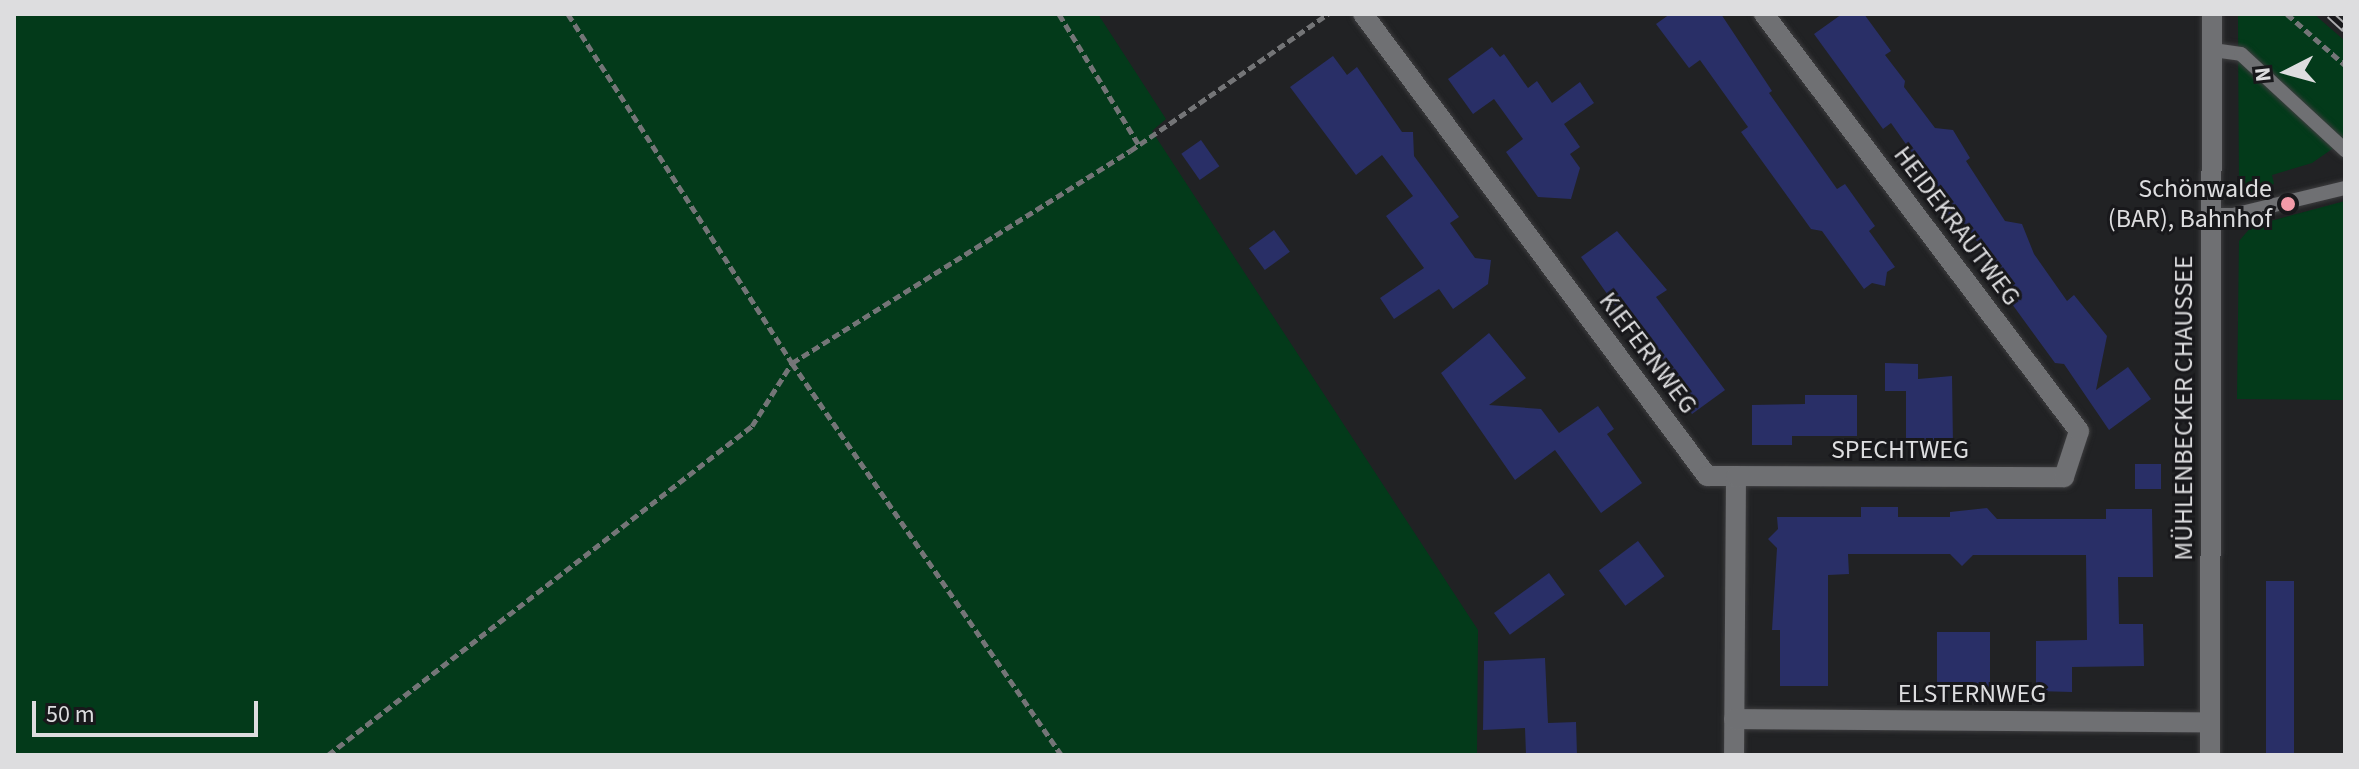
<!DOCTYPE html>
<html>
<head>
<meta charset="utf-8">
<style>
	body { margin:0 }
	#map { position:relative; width:2359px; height:769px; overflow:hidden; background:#212224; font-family:"Source Sans 3",sans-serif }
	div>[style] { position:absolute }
	.green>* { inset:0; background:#033a1a }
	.building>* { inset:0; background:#292f67; transform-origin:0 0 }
	.path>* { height:5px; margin-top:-2.5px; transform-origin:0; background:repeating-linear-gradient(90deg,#747577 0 8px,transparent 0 12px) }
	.roads { filter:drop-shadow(0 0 2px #3d3d3f) drop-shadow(0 0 2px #3d3d3f) }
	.service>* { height:14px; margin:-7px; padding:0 7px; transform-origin:7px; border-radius:7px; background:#6f7073 }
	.minor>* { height:20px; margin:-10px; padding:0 10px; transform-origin:10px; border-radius:10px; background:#6f7073 }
	.secondary>* { height:20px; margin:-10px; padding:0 10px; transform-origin:10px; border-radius:10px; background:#6f7073 }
	.rail>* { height:9px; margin-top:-4.5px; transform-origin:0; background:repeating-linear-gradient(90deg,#18181b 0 18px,#adadaf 0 36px); box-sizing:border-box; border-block:2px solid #adadaf }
	.dots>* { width:22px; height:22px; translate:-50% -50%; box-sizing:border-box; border:4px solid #18181b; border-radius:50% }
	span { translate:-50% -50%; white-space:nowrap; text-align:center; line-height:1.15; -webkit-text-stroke:6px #18181b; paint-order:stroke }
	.poi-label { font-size:26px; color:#dddddf }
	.right { translate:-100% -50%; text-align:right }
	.street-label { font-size:26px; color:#dddddf }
	.frame { position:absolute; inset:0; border:16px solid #dddddf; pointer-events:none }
	.north { position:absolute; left:2247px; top:32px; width:80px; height:80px; -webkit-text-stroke:6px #18181b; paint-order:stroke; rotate:264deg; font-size:22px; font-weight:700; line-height:32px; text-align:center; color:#dddddf }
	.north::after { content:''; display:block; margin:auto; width:28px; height:36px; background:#dddddf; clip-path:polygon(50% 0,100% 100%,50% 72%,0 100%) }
	.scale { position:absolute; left:32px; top:701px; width:226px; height:36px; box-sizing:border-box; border:4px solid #dddddf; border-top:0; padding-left:10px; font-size:24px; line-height:28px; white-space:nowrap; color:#dddddf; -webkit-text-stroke:6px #18181b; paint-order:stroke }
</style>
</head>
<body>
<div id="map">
	<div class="green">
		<div style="clip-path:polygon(14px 14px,1098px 14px,1166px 119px,1152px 131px,1478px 630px,1477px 755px,14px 755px)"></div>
		<div style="clip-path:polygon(2238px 14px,2314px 14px,2345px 41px,2345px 140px,2312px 163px,2272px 175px,2274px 184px,2253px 191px,2252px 198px,2239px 190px)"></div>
		<div style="clip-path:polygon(2345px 201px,2345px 400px,2237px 399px,2239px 241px,2252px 226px)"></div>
	</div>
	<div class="building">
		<div style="clip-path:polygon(1670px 14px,1721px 14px,1772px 91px,1769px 93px,1837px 189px,1845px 184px,1875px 226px,1869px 231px,1895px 267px,1887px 272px,1885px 286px,1872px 283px,1864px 289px,1822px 231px,1811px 229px,1741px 132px,1748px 127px,1700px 60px,1689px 68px,1656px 24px)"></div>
		<div style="clip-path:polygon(1842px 14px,1864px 14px,1891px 51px,1885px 55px,1905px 81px,1904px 87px,1935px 128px,1953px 130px,1970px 158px,1966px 161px,2005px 221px,2022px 224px,2034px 254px,2067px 301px,2074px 295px,2107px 336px,2096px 390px,2128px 367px,2151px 399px,2109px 430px,2064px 364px,2055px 363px,1996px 282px,2003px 277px,1955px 211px,1947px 216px,1928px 188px,1934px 184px,1891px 123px,1883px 129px,1814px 34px)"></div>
		<div style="clip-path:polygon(1492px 47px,1500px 57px,1504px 54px,1528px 88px,1537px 81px,1552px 103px,1580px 82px,1594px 103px,1564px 124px,1580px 147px,1570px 154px,1580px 168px,1571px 199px,1538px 197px,1506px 152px,1523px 139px,1494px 99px,1473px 114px,1448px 79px)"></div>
		<div style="clip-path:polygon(1333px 56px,1347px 75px,1357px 67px,1402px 132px,1413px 132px,1414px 156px,1459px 217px,1450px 223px,1475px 258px,1491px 260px,1488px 284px,1453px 309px,1439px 289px,1394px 319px,1380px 298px,1424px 268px,1386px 216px,1413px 196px,1382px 155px,1356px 175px,1290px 87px)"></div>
		<div style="left:1201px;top:140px;width:32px;height:24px;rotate:55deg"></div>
		<div style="left:1274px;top:230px;width:27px;height:31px;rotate:54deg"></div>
		<div style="clip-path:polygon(1617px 231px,1667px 290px,1656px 297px,1725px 390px,1692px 414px,1581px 257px)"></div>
		<div style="clip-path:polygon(1489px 333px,1526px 378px,1489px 405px,1541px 409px,1559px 433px,1598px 406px,1614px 429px,1607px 434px,1642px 483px,1601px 513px,1555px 450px,1515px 480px,1441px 373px)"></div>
		<div style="clip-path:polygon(1885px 363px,1918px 364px,1918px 379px,1952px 376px,1953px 445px,1906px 445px,1906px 391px,1885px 391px)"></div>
		<div style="clip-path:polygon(1805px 395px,1857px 395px,1857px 436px,1792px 436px,1792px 445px,1752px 445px,1752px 405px,1805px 404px)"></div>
		<div style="left:2135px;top:464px;width:26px;height:25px"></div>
		<div style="clip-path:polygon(1861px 507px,1898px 507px,1898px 517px,1950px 517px,1950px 512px,1987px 508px,1997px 519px,2106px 519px,2106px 509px,2152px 509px,2153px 577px,2118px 577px,2119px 624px,2143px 624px,2144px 666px,2072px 667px,2072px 692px,2036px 691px,2036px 641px,2087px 640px,2086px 555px,1973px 555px,1962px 566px,1950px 554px,1848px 554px,1849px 574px,1828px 575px,1828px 686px,1780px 686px,1780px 630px,1772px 630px,1777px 548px,1768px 539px,1778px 529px,1777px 517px,1861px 517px)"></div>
		<div style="left:1638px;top:541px;width:44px;height:49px;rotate:53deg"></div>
		<div style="left:1549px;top:573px;width:27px;height:68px;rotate:54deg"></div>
		<div style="left:2266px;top:581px;width:28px;height:174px"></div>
		<div style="clip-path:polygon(1937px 632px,1990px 632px,1990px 687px,1962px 692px,1937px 687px)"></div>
		<div style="clip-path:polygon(1545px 658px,1548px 723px,1576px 722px,1577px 755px,1526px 755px,1525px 728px,1483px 730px,1484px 661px)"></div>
	</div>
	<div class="path">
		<div style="left:568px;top:14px;width:415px;rotate:57.3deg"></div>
		<div style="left:792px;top:363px;width:475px;rotate:55.5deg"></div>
		<div style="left:1059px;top:14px;width:153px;rotate:58.6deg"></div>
		<div style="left:2287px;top:14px;width:77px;rotate:41.3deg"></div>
		<div style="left:328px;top:755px;width:537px;rotate:-37.81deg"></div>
		<div style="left:752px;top:426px;width:75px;rotate:-57.6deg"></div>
		<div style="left:792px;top:363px;width:399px;rotate:-32.1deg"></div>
		<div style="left:1130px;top:151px;width:241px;rotate:-34.7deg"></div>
	</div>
	<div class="roads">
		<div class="service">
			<div style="left:2213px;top:50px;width:28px;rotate:8deg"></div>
			<div style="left:2241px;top:54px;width:142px;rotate:42.7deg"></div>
			<div style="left:2211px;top:215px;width:22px"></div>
			<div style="left:2233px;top:215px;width:115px;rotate:-13.6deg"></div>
		</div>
		<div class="minor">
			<div style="left:1363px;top:14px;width:576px;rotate:53.33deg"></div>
			<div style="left:1707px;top:476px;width:29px"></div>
			<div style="left:1736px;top:476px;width:279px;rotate:90.4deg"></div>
			<div style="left:1736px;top:476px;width:328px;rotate:0.2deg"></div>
			<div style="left:2064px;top:477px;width:48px;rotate:-71.9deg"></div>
			<div style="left:2079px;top:431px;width:523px;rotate:-127.07deg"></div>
			<div style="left:1734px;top:719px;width:476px;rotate:0.4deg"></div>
		</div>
		<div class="secondary">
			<div style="left:2210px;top:755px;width:741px;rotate:-89.85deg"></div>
		</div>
	</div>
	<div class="rail">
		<div style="left:2330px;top:14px;width:21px;rotate:43deg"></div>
	</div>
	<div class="dots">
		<div style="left:2288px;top:204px;background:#f39aa8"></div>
	</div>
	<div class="poi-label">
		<span class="right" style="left:2272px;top:204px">Schönwalde<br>(BAR), Bahnhof</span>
	</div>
	<div class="street-label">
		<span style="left:1957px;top:226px;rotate:53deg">HEIDEKRAUTWEG</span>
		<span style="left:1648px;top:353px;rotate:53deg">KIEFERNWEG</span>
		<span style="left:2184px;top:408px;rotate:-90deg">MÜHLENBECKER CHAUSSEE</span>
		<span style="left:1900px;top:450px">SPECHTWEG</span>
		<span style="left:1972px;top:694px">ELSTERNWEG</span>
	</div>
	<div class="frame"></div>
	<div class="north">N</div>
	<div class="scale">50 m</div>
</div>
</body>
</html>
